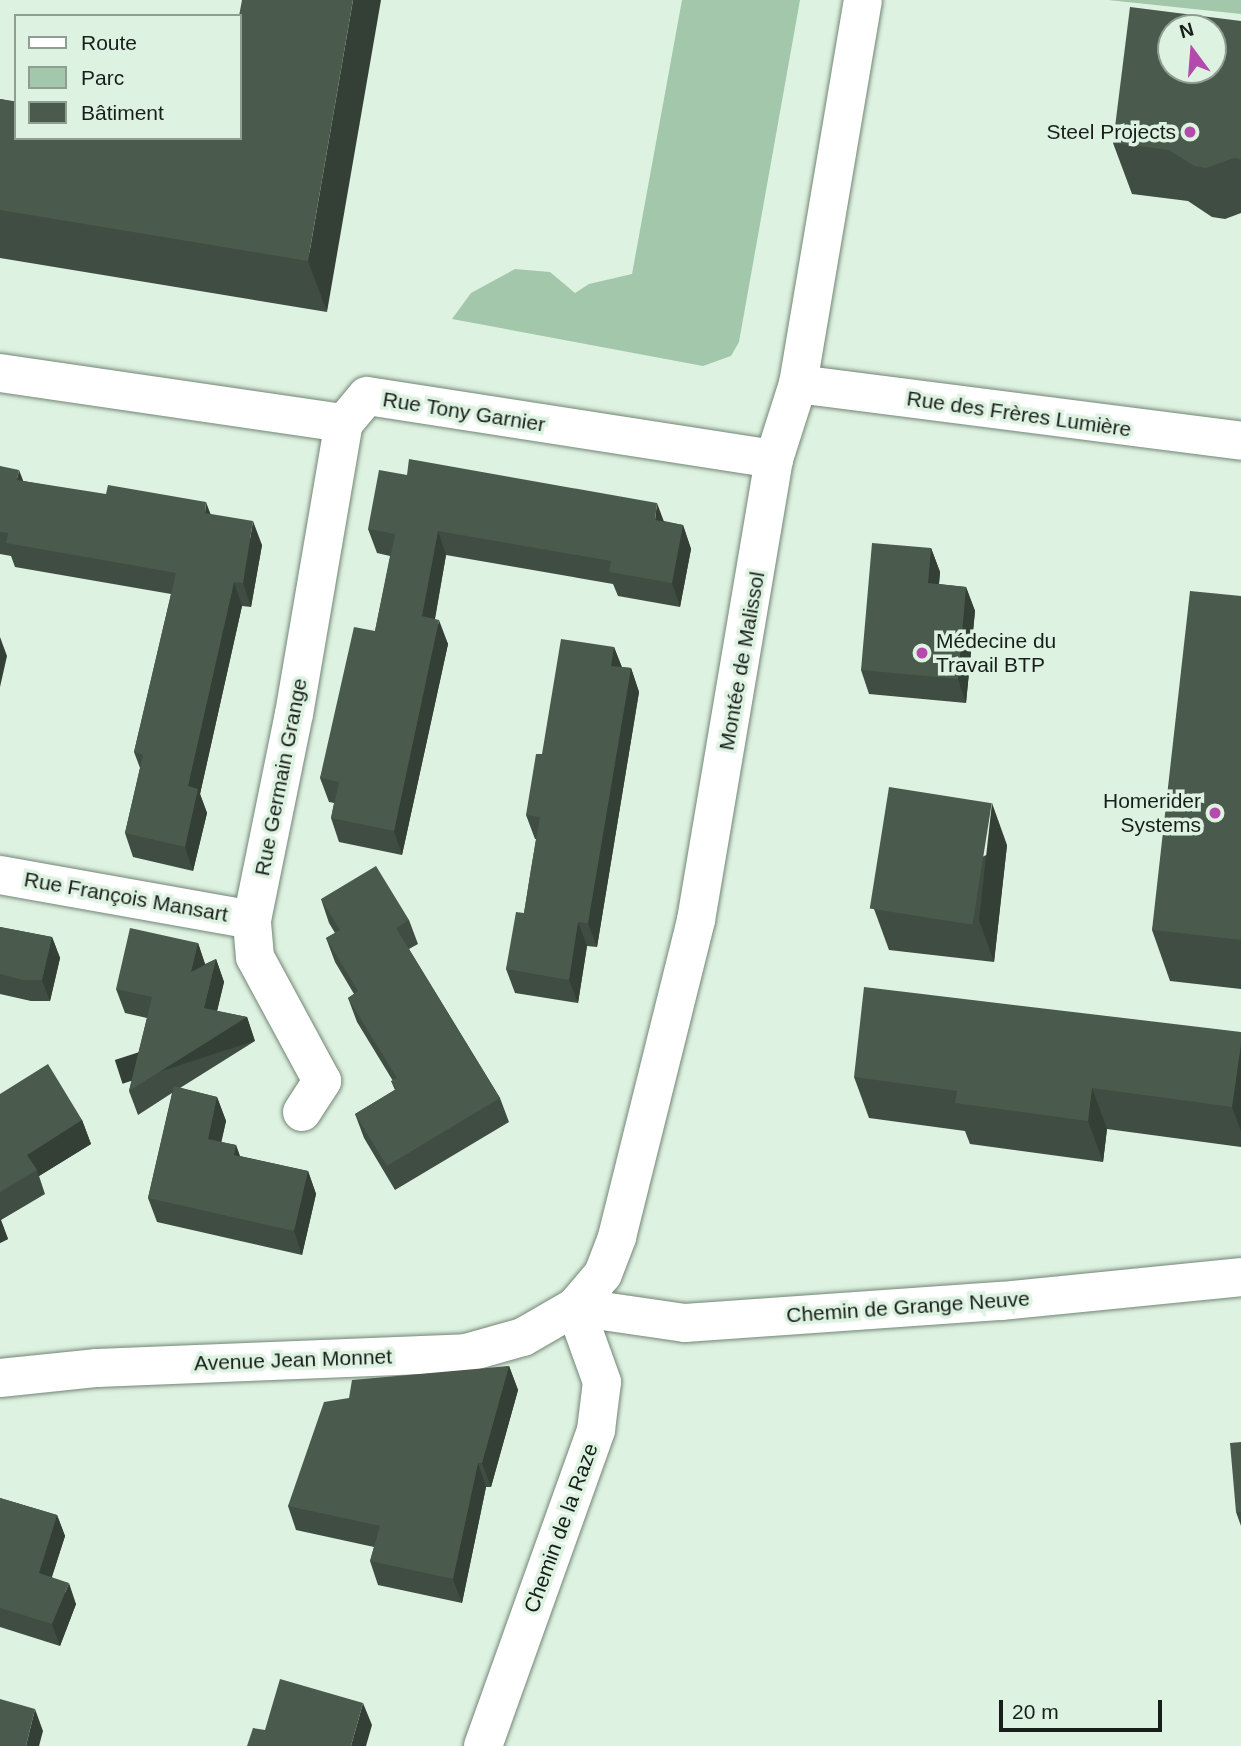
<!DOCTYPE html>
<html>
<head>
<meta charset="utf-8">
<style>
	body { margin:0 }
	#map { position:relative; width:1241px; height:1746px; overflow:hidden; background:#def2e1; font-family:Arial,sans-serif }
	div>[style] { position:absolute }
	.green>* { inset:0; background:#a3c7ab }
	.roads { filter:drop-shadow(0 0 2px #738576) drop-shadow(0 0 2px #738576) }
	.minor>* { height:38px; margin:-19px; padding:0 19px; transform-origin:19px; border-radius:19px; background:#fff }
	.wall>* { inset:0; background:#404d42 }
	.shaded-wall>* { inset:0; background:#343f36; transform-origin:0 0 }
	.building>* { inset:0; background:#4a5a4d; transform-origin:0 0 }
	.dots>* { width:19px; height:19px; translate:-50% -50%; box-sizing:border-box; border:4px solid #def2e1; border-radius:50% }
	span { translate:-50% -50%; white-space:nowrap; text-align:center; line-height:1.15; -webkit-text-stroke:7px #def2e1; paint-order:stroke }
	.poi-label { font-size:21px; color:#181f1a }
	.right { translate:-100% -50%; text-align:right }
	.left { translate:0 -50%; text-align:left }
	.street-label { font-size:21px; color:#181f1a }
	.legend { position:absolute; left:14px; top:14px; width:228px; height:126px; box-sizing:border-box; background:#def2e1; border:2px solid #8f9e91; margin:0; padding:9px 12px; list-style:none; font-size:21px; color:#181f1a }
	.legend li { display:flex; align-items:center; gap:14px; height:35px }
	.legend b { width:35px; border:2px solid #8f9e91 }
	.north { position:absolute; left:1157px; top:14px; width:70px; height:70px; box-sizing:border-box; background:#def2e1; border:2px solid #8f9e91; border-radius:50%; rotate:344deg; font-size:19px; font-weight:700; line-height:28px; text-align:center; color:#181f1a }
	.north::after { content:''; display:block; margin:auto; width:24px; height:32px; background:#b44aab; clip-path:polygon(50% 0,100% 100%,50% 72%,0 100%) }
	.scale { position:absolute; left:999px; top:1700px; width:163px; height:32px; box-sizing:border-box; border:4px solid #181f1a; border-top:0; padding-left:9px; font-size:21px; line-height:24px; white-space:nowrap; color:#181f1a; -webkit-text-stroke:5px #def2e1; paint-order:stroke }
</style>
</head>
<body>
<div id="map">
	<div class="green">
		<div style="clip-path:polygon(682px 0,800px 0,739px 342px,731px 356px,703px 366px,452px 319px,471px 293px,515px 269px,550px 272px,575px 293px,589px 284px,632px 274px)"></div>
		<div style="clip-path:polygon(1108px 0,1241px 0,1241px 14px)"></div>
	</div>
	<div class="roads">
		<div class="minor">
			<div style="left:0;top:373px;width:348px;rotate:8.3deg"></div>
			<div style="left:344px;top:423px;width:35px;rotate:-50deg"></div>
			<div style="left:367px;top:396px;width:412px;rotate:8.8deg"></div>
			<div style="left:798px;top:384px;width:447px;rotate:7.3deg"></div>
			<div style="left:0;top:875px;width:256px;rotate:10.1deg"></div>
			<div style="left:302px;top:1112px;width:37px;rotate:-57deg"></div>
			<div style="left:322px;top:1081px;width:141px;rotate:-118.4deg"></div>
			<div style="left:255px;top:957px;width:37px;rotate:-95deg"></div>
			<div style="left:252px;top:920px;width:210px;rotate:-78.5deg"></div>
			<div style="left:294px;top:714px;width:295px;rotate:-80.3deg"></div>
			<div style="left:575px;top:1307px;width:111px;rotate:8.3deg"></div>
			<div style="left:685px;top:1323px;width:318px;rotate:-4deg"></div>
			<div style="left:1002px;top:1301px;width:240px;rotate:-5.7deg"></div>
			<div style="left:0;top:1378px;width:98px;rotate:-5.9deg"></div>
			<div style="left:97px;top:1368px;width:369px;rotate:-2.3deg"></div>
			<div style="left:466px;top:1353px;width:59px;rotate:-15.7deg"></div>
			<div style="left:523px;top:1337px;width:60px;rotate:-30deg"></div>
			<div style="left:575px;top:1307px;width:43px;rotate:-49.7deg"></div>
			<div style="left:603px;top:1274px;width:40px;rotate:-69deg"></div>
			<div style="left:617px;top:1237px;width:327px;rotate:-76deg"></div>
			<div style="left:696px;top:920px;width:468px;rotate:-80.4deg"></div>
			<div style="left:774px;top:459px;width:79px;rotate:-72.3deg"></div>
			<div style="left:798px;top:384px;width:389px;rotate:-80.4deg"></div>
			<div style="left:483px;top:1746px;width:336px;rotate:-70.3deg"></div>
			<div style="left:596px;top:1430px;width:48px;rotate:-82.9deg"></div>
			<div style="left:602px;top:1382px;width:80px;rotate:-109.8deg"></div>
		</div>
	</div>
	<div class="wall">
		<div style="clip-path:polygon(240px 16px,327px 312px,0 258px,0 99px,240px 138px)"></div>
		<div style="clip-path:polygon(1241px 21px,1241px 213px,1225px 219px,1212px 217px,1188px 201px,1132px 194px,1113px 143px)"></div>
		<div style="clip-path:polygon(0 466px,23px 481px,210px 514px,262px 545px,251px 607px,242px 606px,200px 794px,207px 813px,193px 871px,133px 857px,125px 833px,140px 768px,134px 752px,171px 594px,15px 567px,11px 556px,0 554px)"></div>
		<div style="clip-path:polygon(664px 521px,683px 525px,691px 549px,680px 607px,618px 596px,613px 584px,446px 555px,435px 619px,448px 644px,402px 855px,339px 842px,331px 818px,334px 803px,329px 802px,320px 778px,375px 631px,390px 556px,377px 553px,368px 529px)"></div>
		<div style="clip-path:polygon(931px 548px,940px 572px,939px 584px,966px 587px,975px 611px,966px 703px,869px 694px,861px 670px)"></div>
		<div style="clip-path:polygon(1241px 596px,1241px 989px,1170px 981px,1152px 930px)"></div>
		<div style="clip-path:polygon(614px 647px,622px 667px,631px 668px,639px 692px,597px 947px,587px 946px,578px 1003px,515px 993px,506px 969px,524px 913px,536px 839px,535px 839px,526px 815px)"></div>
		<div style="clip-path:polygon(1007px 845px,994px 962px,889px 950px,874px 909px)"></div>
		<div style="clip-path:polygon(321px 899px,409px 920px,418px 944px,409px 949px,500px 1098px,509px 1122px,395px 1190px,364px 1138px,355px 1114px,395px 1090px,391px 1081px,393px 1081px,357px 1022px,348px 998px,354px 994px,335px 962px,326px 938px,335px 933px,329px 923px)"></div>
		<div style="clip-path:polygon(0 927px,52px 937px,60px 958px,50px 1001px,31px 1001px,0 994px)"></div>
		<div style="clip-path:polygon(198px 943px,205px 964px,216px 959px,224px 982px,217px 1011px,247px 1017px,255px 1041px,180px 1088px,217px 1097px,226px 1121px,221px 1142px,236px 1145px,240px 1156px,308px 1171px,316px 1194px,302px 1255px,157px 1222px,148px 1198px,172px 1093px,138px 1115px,129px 1091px,147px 1018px,125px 1013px,116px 989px)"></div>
		<div style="clip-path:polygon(1241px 1032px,1241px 1147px,1107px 1129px,1103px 1162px,970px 1144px,965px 1131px,869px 1118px,854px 1077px)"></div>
		<div style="clip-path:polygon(0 1094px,82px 1120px,91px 1144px,39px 1176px,45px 1194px,1px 1220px,8px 1239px,0 1243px)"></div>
		<div style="clip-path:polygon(509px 1366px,518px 1390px,491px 1487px,486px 1487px,462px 1603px,378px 1585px,370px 1561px,374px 1547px,296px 1530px,288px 1506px,349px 1398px)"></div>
		<div style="clip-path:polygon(0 1498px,57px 1515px,65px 1536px,52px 1577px,76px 1604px,60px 1646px,0 1627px)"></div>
		<div style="clip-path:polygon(1236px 1512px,1241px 1512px,1241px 1526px)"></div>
	</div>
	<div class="shaded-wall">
		<div style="clip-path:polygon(353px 0,381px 0,327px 312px,308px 261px)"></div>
		<div style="clip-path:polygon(19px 470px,28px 493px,17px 480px)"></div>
		<div style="clip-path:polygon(206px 502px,215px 526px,205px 513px)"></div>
		<div style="clip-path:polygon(657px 503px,666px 527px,655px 520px)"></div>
		<div style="clip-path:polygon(253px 521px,262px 545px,251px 607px,243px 583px)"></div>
		<div style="clip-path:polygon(683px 525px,691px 549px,680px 607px,672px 583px)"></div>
		<div style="clip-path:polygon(438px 531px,446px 555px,431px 640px,422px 616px)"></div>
		<div style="clip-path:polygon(931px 548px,940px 572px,937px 607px,928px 583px)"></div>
		<div style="clip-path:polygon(234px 582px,242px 606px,200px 794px,207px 813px,193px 871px,185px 847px,188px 786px)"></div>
		<div style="clip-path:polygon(966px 587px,975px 611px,966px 703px,958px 679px)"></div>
		<div style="clip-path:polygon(439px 620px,448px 644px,402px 855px,394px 831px)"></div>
		<div style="clip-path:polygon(0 637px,7px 656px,0 687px)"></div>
		<div style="clip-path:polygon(614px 647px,623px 671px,611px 666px)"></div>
		<div style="clip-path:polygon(631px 668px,639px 692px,597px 947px,588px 923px)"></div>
		<div style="clip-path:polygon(992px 803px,1007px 845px,994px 962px,979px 920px)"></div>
		<div style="clip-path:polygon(578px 922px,587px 946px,578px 1003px,569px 980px)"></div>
		<div style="clip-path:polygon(52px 937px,60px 958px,50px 1001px,42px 980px)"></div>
		<div style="clip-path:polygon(198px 943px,206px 967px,191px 972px)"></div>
		<div style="clip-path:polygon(216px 959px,224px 982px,212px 1032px,204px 1008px)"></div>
		<div style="left:247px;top:1017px;width:25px;height:139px;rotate:72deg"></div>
		<div style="clip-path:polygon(1241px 1044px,1241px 1131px,1232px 1107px)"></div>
		<div style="clip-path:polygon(1092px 1088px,1107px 1129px,1103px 1162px,1088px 1121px)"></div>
		<div style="clip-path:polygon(217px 1097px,226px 1121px,217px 1162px,208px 1139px)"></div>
		<div style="clip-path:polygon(82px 1120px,91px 1144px,39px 1176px,37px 1170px,27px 1155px)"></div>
		<div style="clip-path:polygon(236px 1145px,244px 1169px,234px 1155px)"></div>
		<div style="clip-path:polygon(308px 1171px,316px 1194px,302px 1255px,294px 1231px)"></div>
		<div style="clip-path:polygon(0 1218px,8px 1239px,0 1243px)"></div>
		<div style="clip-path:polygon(509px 1366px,518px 1390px,491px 1487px,482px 1463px)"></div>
		<div style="clip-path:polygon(478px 1463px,486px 1487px,462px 1603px,453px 1579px)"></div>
		<div style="clip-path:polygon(57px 1515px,65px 1536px,46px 1594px,39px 1573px)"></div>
		<div style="clip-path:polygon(69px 1583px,76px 1604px,60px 1646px,52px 1624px)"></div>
		<div style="clip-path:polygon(363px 1703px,372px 1725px,366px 1746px,351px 1746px)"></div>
		<div style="clip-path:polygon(35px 1709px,43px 1731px,39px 1746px,26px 1746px)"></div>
	</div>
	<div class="building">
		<div style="clip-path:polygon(242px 0,353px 0,308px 261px,0 210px,0 99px,16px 102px,16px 138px,240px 138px,239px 16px)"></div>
		<div style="clip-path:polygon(evenodd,1130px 7px,1241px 21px,1241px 159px,1234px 158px,1206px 168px,1194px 166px,1169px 150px,1113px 143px,1130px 7px,1171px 28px,1213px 28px,1213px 70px,1171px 70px,1171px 28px)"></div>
		<div style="clip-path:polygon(409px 459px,657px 503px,655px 520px,683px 525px,672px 583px,609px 572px,611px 561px,438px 531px,422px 616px,439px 620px,394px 831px,331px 818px,339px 782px,320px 778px,354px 627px,375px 631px,395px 534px,368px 529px,379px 470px,407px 475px)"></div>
		<div style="clip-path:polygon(0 466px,19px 470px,17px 480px,106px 494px,108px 485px,206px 502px,205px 513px,253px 521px,243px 583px,234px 582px,188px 786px,198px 789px,185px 847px,125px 833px,143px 755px,134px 752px,176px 573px,6px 543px,8px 533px,0 532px)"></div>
		<div style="clip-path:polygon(872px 543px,931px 548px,928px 583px,966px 587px,958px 679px,861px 670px)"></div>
		<div style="clip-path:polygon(1190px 591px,1241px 596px,1241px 940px,1152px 930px)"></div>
		<div style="clip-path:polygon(561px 639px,614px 647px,611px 666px,631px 668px,588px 923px,578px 922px,569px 980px,506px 969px,516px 912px,524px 913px,531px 869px,540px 817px,526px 815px,536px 754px,542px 754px)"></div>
		<div style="left:889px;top:787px;width:104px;height:123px;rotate:9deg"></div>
		<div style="clip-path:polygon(376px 866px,409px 920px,396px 928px,500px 1098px,387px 1166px,355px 1114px,396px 1089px,391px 1081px,397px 1078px,348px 998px,358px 991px,326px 938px,340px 930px,321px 899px)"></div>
		<div style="clip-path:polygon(0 927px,52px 937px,42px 980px,23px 980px,0 974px)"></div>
		<div style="clip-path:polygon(130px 928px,198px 943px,191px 972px,216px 959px,204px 1008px,247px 1017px,129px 1091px,152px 997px,116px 989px)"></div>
		<div style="clip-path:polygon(864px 987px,1241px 1032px,1241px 1044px,1232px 1107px,1092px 1088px,1088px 1121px,955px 1103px,957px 1091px,854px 1077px)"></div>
		<div style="clip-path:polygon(48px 1064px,82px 1120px,27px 1155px,37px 1170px,0 1192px,0 1094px)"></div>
		<div style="clip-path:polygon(174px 1086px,217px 1097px,208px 1139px,236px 1145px,234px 1155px,308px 1171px,294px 1231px,148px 1198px)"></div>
		<div style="clip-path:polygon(509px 1366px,482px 1463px,478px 1463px,453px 1579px,370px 1561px,380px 1526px,288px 1506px,324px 1402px,349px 1398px,352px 1380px)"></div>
		<div style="clip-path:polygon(1241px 1442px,1241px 1512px,1236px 1512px,1230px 1443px)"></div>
		<div style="clip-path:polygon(0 1498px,57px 1515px,39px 1573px,69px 1583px,52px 1624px,0 1608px)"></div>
		<div style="clip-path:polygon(280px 1679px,363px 1703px,351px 1746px,247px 1746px,253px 1728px,265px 1730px)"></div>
		<div style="clip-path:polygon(0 1699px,35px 1709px,26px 1746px,0 1746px)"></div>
	</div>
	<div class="dots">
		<div style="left:1190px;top:132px;background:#b44aab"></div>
		<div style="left:922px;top:653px;background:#b44aab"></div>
		<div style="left:1215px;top:813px;background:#b44aab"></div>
	</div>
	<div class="poi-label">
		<span class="right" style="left:1176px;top:132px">Steel Projects</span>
		<span class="left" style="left:936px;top:653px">Médecine du<br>Travail BTP</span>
		<span class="right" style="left:1201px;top:813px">Homerider<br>Systems</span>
	</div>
	<div class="street-label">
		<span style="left:464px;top:412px;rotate:9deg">Rue Tony Garnier</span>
		<span style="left:1019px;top:414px;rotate:8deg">Rue des Frères Lumière</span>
		<span style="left:742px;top:661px;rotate:-80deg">Montée de Malissol</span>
		<span style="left:281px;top:777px;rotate:-79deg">Rue Germain Grange</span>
		<span style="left:126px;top:897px;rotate:10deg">Rue François Mansart</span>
		<span style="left:908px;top:1307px;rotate:-4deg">Chemin de Grange Neuve</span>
		<span style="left:293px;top:1360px;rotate:-2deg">Avenue Jean Monnet</span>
		<span style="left:561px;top:1528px;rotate:-70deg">Chemin de la Raze</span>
	</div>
	<ul class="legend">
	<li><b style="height:9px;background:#fff"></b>Route</li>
	<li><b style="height:19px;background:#a3c7ab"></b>Parc</li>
	<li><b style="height:19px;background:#4a5a4d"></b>Bâtiment</li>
	</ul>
	<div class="north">N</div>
	<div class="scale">20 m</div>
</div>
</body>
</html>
